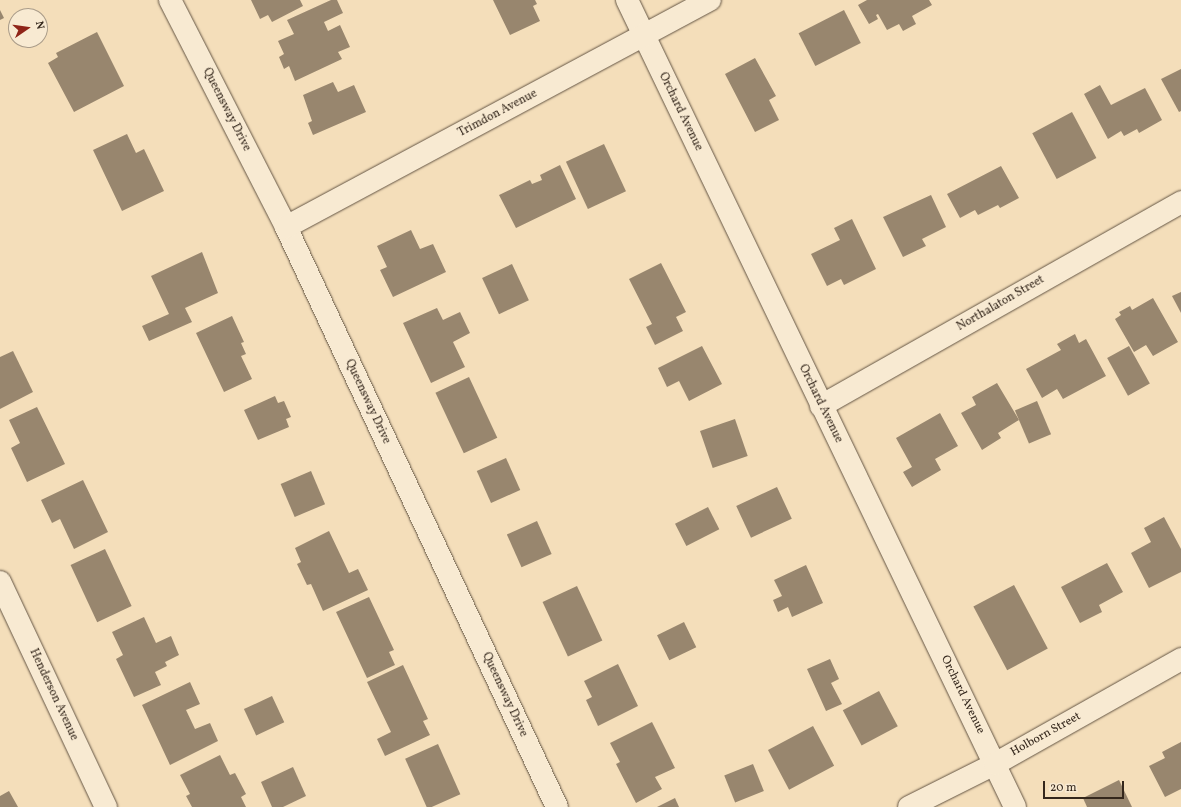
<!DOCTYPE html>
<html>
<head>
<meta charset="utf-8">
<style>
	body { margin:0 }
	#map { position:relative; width:1181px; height:807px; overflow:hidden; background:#f4deba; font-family:Vollkorn,serif }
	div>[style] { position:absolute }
	.building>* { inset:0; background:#98866e; transform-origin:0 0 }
	.roads { filter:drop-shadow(0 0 1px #645544) drop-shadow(0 0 1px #645544) }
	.street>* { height:22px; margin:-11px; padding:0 11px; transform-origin:11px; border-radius:11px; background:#f8ead2 }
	span { translate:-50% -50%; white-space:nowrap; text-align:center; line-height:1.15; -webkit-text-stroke:3px #f8ead2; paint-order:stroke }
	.street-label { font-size:12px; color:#34271c }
	.north { position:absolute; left:8px; top:8px; width:40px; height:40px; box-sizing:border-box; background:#f8ead2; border:1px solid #aa9c89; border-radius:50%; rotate:77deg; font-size:11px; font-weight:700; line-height:16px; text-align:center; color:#34271c }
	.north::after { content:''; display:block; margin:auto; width:14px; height:18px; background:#8f2418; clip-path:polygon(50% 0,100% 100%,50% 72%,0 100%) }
	.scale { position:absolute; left:1043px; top:781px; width:81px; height:18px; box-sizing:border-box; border:2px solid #34271c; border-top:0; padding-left:5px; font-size:12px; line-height:14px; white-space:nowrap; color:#34271c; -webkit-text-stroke:3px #f8ead2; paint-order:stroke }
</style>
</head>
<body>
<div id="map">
	<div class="building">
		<div style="clip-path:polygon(251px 0,300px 0,303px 6px,272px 22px,268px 15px,260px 19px)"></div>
		<div style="clip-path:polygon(331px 0,337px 0,343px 13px,324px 22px,328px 31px,340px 25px,350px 47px,338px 52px,342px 59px,295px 81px,289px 66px,284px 69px,279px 57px,284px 54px,278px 41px,294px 34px,287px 20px)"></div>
		<div style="clip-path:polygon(493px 0,535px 0,537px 4px,533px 6px,540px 21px,510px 35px)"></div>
		<div style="clip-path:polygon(867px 0,929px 0,932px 5px,912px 16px,916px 24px,903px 31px,899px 24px,887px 30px,878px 14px,876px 15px,878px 19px,869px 24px,858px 5px)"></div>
		<div style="clip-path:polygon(0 10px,4px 18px,0 20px)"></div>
		<div style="left:844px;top:10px;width:37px;height:51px;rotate:63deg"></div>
		<div style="clip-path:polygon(97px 32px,124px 86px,74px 112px,48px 63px,58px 57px,56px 53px)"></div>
		<div style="clip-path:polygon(755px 58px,776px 96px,769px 100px,779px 120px,755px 132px,725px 74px)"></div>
		<div style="clip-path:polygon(1181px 69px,1181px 111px,1179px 112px,1161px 79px)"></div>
		<div style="clip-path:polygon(333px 82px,338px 92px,354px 85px,366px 112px,313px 135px,308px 123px,312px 121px,303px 95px)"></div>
		<div style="clip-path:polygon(1100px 85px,1111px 105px,1145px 88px,1162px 120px,1139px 133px,1137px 129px,1124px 136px,1121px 131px,1108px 139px,1084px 94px)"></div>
		<div style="left:1072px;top:112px;width:52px;height:45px;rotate:62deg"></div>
		<div style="clip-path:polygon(127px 134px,136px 153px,144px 149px,164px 191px,122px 211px,93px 150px)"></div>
		<div style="left:604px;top:144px;width:52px;height:42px;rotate:65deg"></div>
		<div style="clip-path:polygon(560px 165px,576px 199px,516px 228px,499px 195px,530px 180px,532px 184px,542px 180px,540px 175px)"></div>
		<div style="clip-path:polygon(1001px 166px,1019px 198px,1000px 208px,998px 205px,978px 215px,975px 210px,960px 218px,947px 194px)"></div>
		<div style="clip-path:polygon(931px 195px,946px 227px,922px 239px,926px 246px,903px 257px,883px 217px)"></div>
		<div style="clip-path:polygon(852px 219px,876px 269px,844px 285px,841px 279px,827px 286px,811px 254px,840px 240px,834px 228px)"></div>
		<div style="clip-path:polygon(411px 230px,420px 249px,433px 244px,446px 272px,393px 297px,380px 270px,387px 267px,377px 246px)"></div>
		<div style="clip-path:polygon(202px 252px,218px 293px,185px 308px,192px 322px,149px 341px,142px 326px,169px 314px,151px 276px)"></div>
		<div style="clip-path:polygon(661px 263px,686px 312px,676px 317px,683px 331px,655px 345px,646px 327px,652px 324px,629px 279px)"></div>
		<div style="left:512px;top:264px;width:40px;height:33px;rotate:65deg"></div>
		<div style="clip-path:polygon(1181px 292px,1181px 313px,1172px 296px)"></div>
		<div style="clip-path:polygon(1153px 298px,1178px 342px,1153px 356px,1146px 345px,1134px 352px,1115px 319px,1121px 315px,1119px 312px,1130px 306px,1132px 310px)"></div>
		<div style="clip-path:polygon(437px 308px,443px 320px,460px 312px,470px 333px,453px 342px,465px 367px,431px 383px,403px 323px)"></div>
		<div style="clip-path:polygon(232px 316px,244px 342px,241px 343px,246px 354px,241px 356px,252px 379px,224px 392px,196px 333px)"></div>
		<div style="clip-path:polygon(1075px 334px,1079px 343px,1086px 339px,1106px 376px,1063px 399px,1057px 389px,1042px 398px,1026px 369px,1061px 350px,1057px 344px)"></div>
		<div style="clip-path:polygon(702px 346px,722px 384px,689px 401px,679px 381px,667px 387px,658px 368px)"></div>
		<div style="left:1129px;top:346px;width:43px;height:25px;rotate:61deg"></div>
		<div style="clip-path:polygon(13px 351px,33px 392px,0 409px,0 357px)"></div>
		<div style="left:469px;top:377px;width:67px;height:37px;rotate:65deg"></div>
		<div style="clip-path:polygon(997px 383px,1019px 420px,998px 433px,1001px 438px,982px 450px,961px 413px,976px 405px,972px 397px)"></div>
		<div style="clip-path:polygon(275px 396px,278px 403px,284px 401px,291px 417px,286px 419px,289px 427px,258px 440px,244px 410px)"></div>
		<div style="left:1037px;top:401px;width:36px;height:24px;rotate:67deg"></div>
		<div style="clip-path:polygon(37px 407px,65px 464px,27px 482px,11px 448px,20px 443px,9px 420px)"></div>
		<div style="clip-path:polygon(940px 413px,958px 446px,935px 459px,941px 470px,912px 487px,903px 472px,912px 467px,896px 438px)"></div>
		<div style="left:735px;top:419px;width:39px;height:37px;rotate:71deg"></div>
		<div style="left:506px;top:458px;width:35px;height:32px;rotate:66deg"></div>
		<div style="left:311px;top:471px;width:36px;height:33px;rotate:67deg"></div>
		<div style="clip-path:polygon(83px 480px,108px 532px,74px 549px,60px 519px,52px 523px,41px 500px)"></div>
		<div style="left:777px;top:487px;width:35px;height:45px;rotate:65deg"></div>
		<div style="left:708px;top:507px;width:25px;height:37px;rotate:63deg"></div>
		<div style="clip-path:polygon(1164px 517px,1181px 549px,1181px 572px,1149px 588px,1131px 553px,1151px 542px,1144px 528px)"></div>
		<div style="left:537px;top:521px;width:36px;height:33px;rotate:66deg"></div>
		<div style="clip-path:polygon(329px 531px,349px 573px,358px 569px,368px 590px,323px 611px,311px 584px,307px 585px,297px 564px,301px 562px,295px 548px)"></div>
		<div style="left:105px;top:549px;width:63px;height:38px;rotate:65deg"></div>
		<div style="clip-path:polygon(1107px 563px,1123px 592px,1099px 605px,1102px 612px,1080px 623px,1061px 587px)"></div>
		<div style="clip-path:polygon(806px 565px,823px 603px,792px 617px,788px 607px,778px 612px,773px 600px,782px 596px,774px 580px)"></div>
		<div style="left:1014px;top:585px;width:72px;height:46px;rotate:62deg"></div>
		<div style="left:577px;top:586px;width:60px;height:38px;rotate:65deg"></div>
		<div style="clip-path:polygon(369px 597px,394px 650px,389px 652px,395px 665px,367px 678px,336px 612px)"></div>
		<div style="clip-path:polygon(144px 617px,156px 643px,171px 636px,179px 655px,165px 662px,167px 666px,155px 672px,161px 685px,134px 697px,116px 659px,123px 655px,112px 632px)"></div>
		<div style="left:684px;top:622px;width:28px;height:30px;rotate:64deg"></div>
		<div style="clip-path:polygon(830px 659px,839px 679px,831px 683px,842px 704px,826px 711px,807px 669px)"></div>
		<div style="clip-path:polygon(618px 664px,638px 706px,598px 726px,586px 700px,592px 697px,584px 681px)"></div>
		<div style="clip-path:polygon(403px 665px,428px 719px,423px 721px,430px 735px,385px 756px,377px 739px,391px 732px,367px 682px)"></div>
		<div style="clip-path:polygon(190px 682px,200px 704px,186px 710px,195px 729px,210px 723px,218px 741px,170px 765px,142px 705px)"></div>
		<div style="left:879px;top:691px;width:40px;height:41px;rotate:62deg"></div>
		<div style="left:272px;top:696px;width:29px;height:31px;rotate:65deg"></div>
		<div style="clip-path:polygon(652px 722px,675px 768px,655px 777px,662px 789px,636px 803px,616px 764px,620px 762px,610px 743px)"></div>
		<div style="left:813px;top:726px;width:45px;height:51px;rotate:62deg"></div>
		<div style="clip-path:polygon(1181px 742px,1181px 789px,1165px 797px,1149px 766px,1165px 758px,1162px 752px)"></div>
		<div style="left:438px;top:744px;width:55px;height:36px;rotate:66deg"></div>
		<div style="clip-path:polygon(220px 755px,230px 775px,235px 773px,246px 794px,241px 797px,246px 807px,192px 807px,186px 796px,190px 794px,180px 775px)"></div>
		<div style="left:753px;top:764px;width:29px;height:31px;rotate:68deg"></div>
		<div style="clip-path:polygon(293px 767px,306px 796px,283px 807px,272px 807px,261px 782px)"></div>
		<div style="clip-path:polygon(1119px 780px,1132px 807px,1087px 807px,1083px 798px)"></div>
		<div style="clip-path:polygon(9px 791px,18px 807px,0 807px,0 796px)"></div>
		<div style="clip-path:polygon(675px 798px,679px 807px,657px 807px)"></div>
	</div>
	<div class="roads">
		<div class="street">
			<div style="left:170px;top:0;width:255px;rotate:62.9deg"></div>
			<div style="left:286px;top:227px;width:640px;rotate:64.96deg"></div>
			<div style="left:627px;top:0;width:895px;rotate:64.32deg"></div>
			<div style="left:286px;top:227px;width:481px;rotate:-28.2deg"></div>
			<div style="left:821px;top:406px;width:414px;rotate:-29.5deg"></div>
			<div style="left:0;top:582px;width:249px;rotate:64.8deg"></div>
			<div style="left:909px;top:807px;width:96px;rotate:-26.6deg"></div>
			<div style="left:995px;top:764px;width:214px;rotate:-29.4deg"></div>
		</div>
	</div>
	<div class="street-label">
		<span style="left:226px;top:110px;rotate:63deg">Queensway Drive</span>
		<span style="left:680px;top:112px;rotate:64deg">Orchard Avenue</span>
		<span style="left:498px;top:114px;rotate:-28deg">Trimdon Avenue</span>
		<span style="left:1001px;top:304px;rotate:-30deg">Northalaton Street</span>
		<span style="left:367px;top:402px;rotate:65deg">Queensway Drive</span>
		<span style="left:820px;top:404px;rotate:64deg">Orchard Avenue</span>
		<span style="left:53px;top:695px;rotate:65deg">Henderson Avenue</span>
		<span style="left:504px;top:695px;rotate:65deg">Queensway Drive</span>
		<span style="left:962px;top:695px;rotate:64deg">Orchard Avenue</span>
		<span style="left:1046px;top:735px;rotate:-29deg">Holborn Street</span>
	</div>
	<div class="north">N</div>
	<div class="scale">20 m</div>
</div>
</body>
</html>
